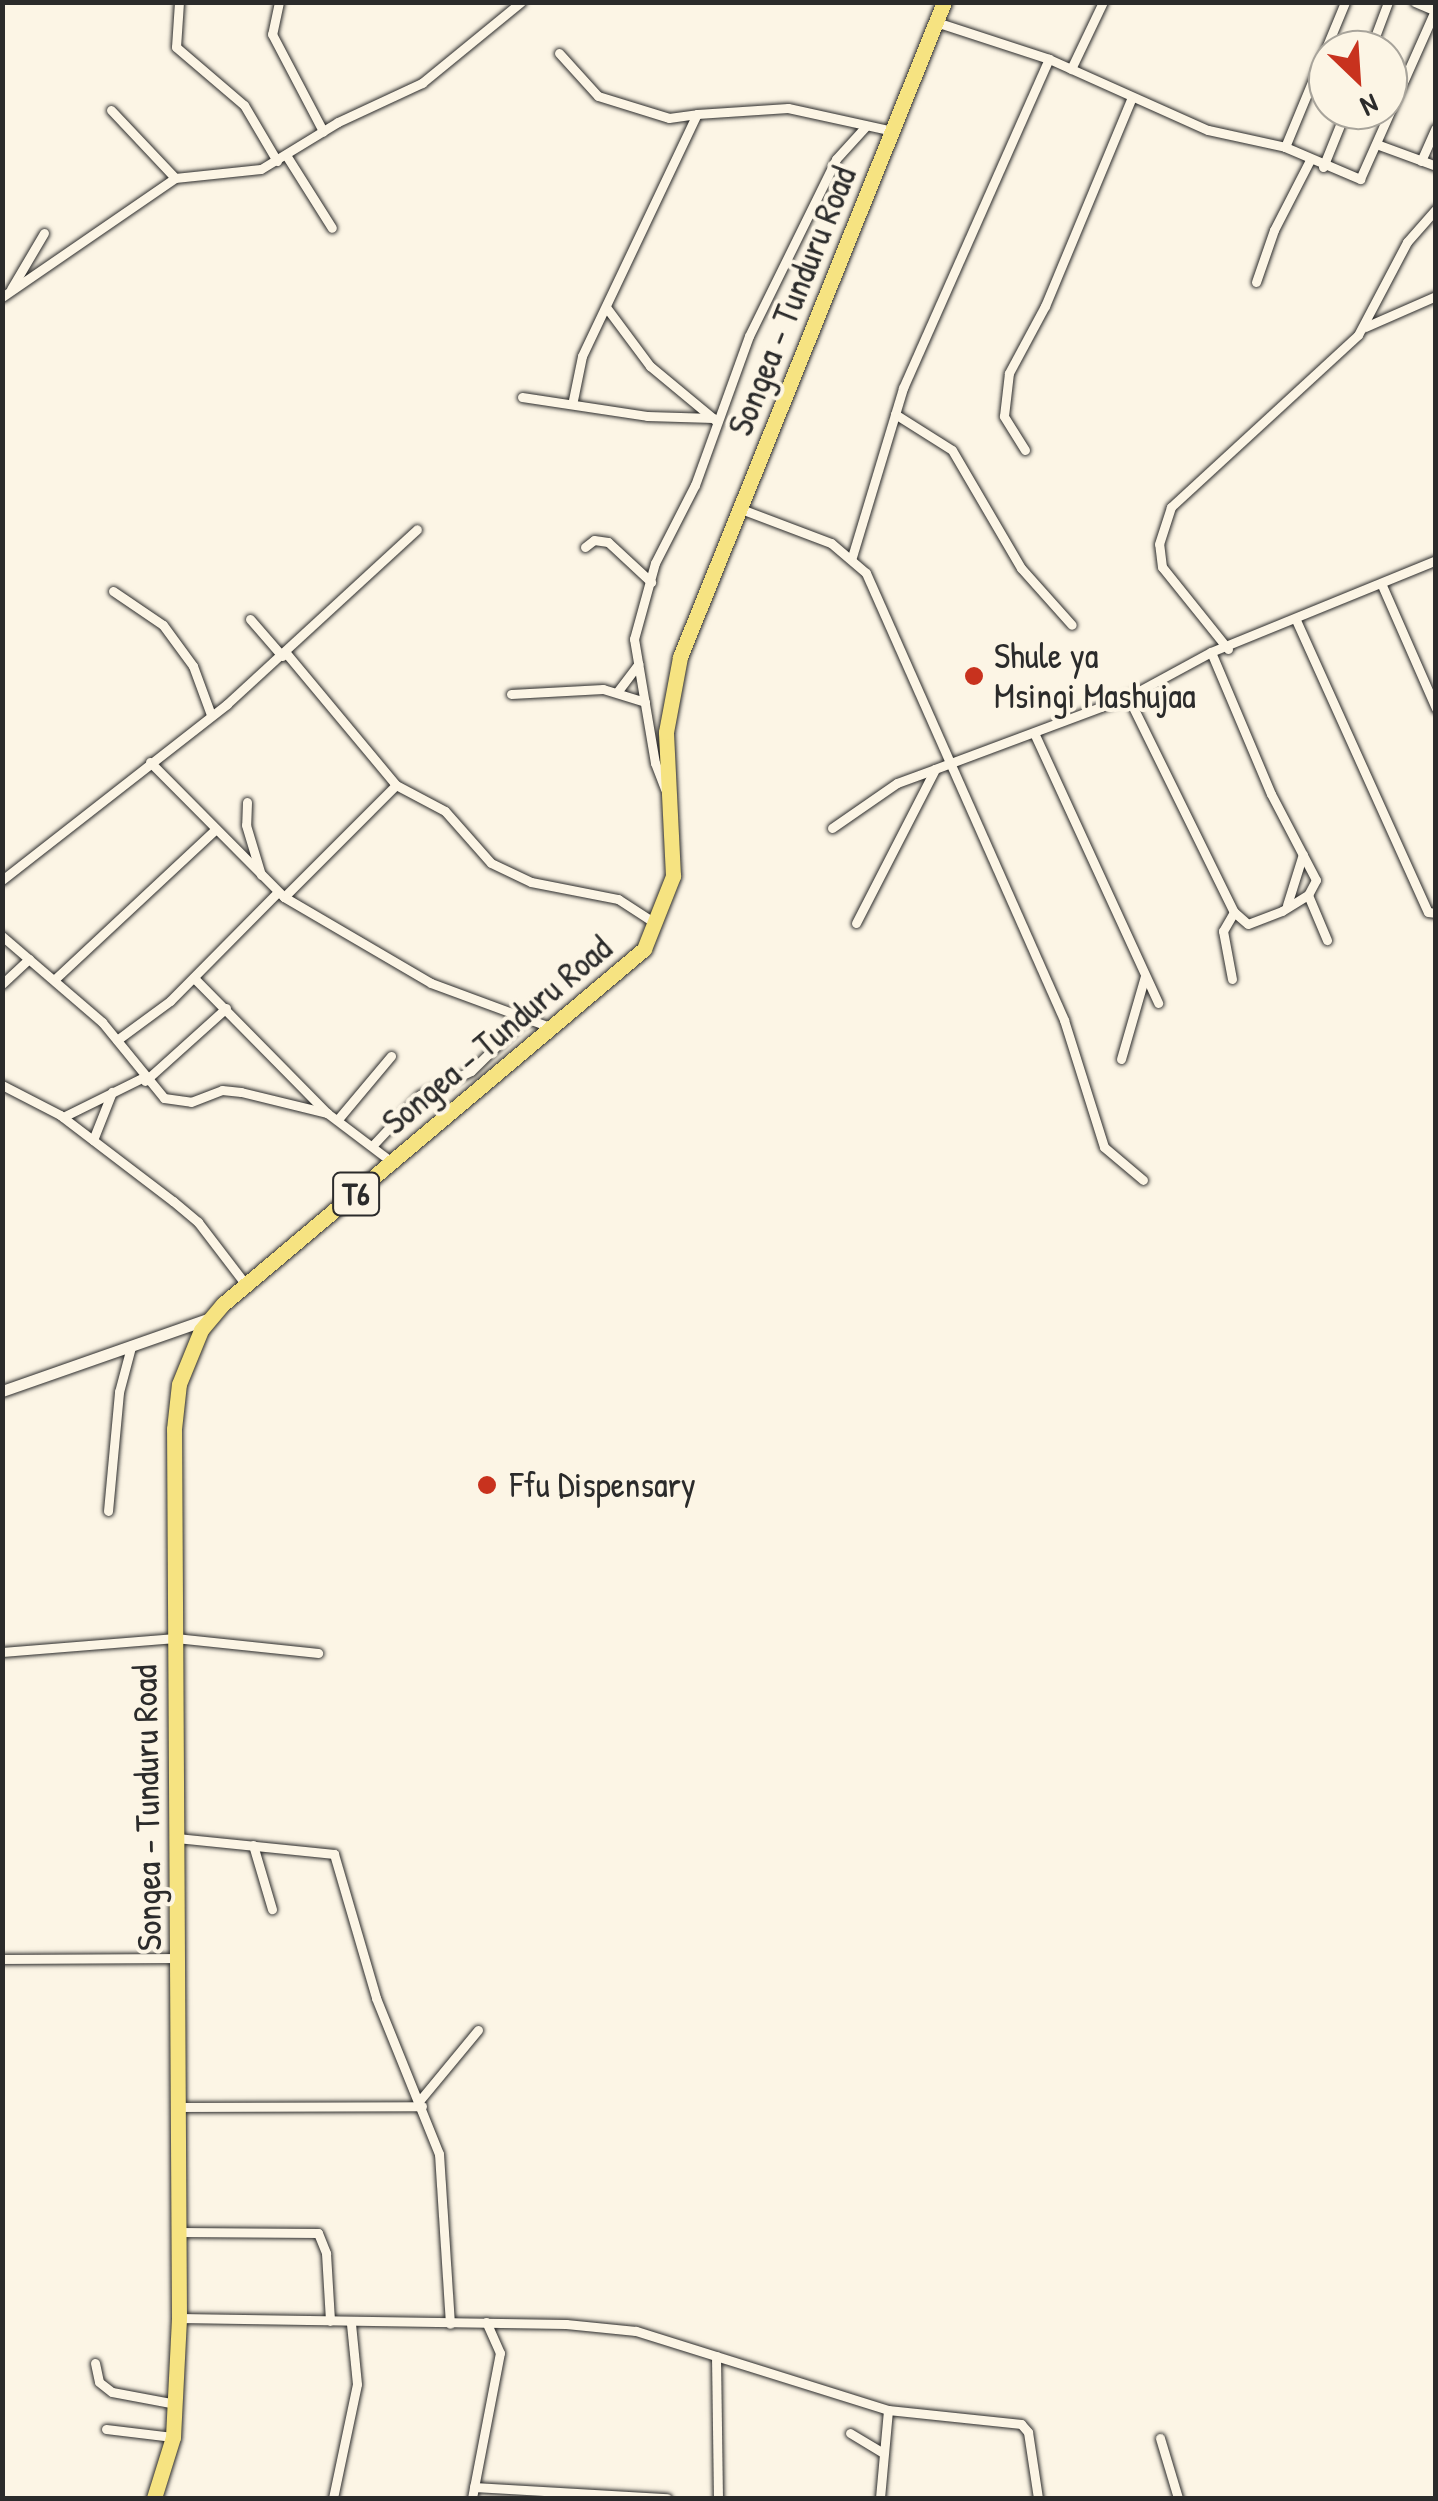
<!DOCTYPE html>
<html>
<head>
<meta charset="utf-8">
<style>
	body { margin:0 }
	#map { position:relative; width:1438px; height:2501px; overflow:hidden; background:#fcf5e5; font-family:"Patrick Hand",sans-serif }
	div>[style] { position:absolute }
	.roads { filter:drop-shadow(0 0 2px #2b2b2b) drop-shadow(0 0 2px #2b2b2b) }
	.street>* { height:9px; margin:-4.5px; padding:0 4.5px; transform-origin:4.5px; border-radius:4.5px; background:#fcf5e5 }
	.secondary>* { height:11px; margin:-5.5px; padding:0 5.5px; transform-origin:5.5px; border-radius:5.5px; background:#fcf5e5 }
	.highway>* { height:15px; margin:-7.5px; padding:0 7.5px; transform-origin:7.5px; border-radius:7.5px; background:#f6e381 }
	.dots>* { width:28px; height:28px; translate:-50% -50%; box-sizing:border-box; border:5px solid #fcf5e5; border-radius:50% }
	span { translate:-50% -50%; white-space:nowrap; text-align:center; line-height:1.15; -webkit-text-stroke:8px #fcf5e5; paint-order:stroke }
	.shield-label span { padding:2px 8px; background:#fcf5e5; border:2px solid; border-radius:8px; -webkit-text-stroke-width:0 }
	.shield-label { font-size:32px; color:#2b2b2b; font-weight:700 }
	.street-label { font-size:35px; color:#2b2b2b }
	.poi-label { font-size:35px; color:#2b2b2b }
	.left { translate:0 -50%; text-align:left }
	.frame { position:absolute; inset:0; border:5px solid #2b2b2b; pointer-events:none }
	.north { position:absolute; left:1308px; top:30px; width:100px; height:100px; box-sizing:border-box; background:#fcf5e5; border:2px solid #a8a49b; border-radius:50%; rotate:155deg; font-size:28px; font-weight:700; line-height:40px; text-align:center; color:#2b2b2b }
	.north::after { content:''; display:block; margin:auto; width:35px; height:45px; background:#c8321e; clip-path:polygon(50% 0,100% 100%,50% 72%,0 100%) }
</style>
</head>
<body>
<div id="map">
	<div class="roads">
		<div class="street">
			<div style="left:179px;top:2px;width:45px;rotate:93.8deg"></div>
			<div style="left:176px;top:47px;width:89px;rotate:40.5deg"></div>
			<div style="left:244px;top:105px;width:65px;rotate:59.5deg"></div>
			<div style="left:279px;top:2px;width:33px;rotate:102deg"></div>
			<div style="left:272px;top:34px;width:110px;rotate:62.3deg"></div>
			<div style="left:1415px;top:2px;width:23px;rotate:23deg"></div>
			<div style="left:936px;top:22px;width:119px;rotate:18.1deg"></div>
			<div style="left:1049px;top:59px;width:174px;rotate:24.1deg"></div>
			<div style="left:1208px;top:130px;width:79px;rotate:12.4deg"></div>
			<div style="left:1285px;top:147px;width:82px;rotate:23.1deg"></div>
			<div style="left:1360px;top:179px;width:187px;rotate:-66deg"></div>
			<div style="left:1370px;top:50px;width:51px;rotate:-69.4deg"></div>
			<div style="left:559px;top:53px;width:58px;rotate:47.8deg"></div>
			<div style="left:598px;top:96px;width:74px;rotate:17.2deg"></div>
			<div style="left:669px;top:118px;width:28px;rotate:-8deg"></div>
			<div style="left:1071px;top:69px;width:74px;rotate:-64.5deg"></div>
			<div style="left:111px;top:110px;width:93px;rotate:46.7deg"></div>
			<div style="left:1379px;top:145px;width:61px;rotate:20.2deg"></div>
			<div style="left:1285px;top:147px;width:157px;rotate:-67.5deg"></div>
			<div style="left:286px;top:155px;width:86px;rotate:57.8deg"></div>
			<div style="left:1421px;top:161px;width:36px;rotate:-66deg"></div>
			<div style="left:1323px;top:167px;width:61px;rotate:-68deg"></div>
			<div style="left:1256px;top:282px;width:55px;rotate:-70.9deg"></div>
			<div style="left:1274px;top:230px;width:79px;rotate:-62.8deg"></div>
			<div style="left:11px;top:289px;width:65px;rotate:-59.5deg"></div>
			<div style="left:2px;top:297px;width:210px;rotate:-34.5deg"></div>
			<div style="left:175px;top:178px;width:86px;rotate:-6deg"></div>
			<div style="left:261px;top:169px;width:90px;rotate:-31.4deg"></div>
			<div style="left:338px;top:122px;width:93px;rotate:-24.9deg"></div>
			<div style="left:422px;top:83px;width:128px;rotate:-39.3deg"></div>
			<div style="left:606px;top:307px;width:74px;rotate:53.3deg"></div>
			<div style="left:650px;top:366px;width:85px;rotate:39.7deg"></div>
			<div style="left:1365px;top:327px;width:77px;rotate:-23.6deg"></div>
			<div style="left:522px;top:397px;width:126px;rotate:8.6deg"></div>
			<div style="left:647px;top:416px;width:66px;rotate:1.7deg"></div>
			<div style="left:573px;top:400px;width:45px;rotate:-78.4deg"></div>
			<div style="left:582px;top:356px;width:268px;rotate:-64.6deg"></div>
			<div style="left:697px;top:114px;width:91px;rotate:-3.8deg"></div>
			<div style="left:788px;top:108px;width:107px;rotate:12.4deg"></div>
			<div style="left:895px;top:414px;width:67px;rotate:32.3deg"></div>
			<div style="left:952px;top:450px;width:137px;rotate:59.7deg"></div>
			<div style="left:1021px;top:568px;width:76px;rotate:48.2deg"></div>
			<div style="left:1025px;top:450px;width:40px;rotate:-122deg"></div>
			<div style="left:1004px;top:416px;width:43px;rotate:-83.4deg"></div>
			<div style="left:1009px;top:373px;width:76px;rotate:-61.8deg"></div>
			<div style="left:1045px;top:306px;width:226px;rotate:-67.4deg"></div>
			<div style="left:741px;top:509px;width:96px;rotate:20.7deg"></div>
			<div style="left:831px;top:543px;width:46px;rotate:40.6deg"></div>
			<div style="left:866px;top:573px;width:489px;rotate:66.1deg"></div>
			<div style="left:1064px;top:1020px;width:133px;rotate:72.5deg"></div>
			<div style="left:1104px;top:1147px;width:51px;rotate:40.2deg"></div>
			<div style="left:585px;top:547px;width:11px;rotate:-38deg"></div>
			<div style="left:594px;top:540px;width:14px;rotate:8deg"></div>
			<div style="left:608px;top:542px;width:59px;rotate:42.9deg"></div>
			<div style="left:852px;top:557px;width:177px;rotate:-73.2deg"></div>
			<div style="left:903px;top:388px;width:360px;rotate:-66.1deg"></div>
			<div style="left:1381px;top:583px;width:137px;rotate:66.3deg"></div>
			<div style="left:113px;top:591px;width:60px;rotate:34.2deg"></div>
			<div style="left:163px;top:625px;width:51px;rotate:53.8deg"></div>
			<div style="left:193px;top:666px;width:52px;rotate:69.8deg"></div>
			<div style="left:250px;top:619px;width:49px;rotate:49.1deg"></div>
			<div style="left:1296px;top:620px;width:320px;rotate:65.7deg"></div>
			<div style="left:1428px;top:912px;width:8px;rotate:7deg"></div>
			<div style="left:1228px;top:649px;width:105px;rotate:-128.8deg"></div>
			<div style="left:1162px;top:567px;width:23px;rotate:-97deg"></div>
			<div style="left:1159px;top:544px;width:39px;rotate:-72deg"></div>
			<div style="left:1171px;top:507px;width:254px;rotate:-42.6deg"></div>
			<div style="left:1358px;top:335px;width:105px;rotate:-62.2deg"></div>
			<div style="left:1407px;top:242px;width:44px;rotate:-48.7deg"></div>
			<div style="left:286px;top:653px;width:172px;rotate:50.2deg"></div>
			<div style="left:396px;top:785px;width:55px;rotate:28deg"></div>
			<div style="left:445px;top:811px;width:69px;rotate:48.5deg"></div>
			<div style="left:491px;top:863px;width:44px;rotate:25.4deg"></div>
			<div style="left:531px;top:882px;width:89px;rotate:11.1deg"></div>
			<div style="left:618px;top:899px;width:44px;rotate:33deg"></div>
			<div style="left:618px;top:691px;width:34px;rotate:-53deg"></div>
			<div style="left:511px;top:694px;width:92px;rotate:-3.1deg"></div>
			<div style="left:603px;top:689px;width:44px;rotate:17.2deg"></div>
			<div style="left:1128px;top:697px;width:240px;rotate:63.8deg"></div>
			<div style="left:1234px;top:912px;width:18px;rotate:41deg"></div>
			<div style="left:1248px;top:924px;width:36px;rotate:-21deg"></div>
			<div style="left:1282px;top:911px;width:31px;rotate:-32deg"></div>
			<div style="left:1308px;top:895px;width:17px;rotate:-62deg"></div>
			<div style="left:1316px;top:880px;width:97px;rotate:-117.6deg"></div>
			<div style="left:1271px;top:794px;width:154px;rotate:-112.9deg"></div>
			<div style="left:1035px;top:735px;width:295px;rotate:65.3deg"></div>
			<div style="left:150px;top:762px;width:190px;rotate:45.2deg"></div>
			<div style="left:284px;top:897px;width:170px;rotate:30.3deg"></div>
			<div style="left:431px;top:983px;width:127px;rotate:20.3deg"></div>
			<div style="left:665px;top:789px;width:28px;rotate:-111deg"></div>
			<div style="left:655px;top:763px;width:126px;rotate:-99.6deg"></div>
			<div style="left:634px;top:639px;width:79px;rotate:-74.6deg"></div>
			<div style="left:655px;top:563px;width:88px;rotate:-62.9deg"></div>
			<div style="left:695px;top:485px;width:158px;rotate:-70.1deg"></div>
			<div style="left:749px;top:336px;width:197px;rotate:-63.8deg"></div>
			<div style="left:836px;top:159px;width:45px;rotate:-47.7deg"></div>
			<div style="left:247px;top:802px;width:23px;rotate:92deg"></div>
			<div style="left:246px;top:825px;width:52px;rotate:73.3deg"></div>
			<div style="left:832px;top:828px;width:79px;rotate:-34.7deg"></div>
			<div style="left:897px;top:783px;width:40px;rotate:-20.2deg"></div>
			<div style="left:2px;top:880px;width:286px;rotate:-38deg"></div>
			<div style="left:227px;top:704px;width:258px;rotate:-42.6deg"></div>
			<div style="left:1308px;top:895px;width:49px;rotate:67.1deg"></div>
			<div style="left:284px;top:897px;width:158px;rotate:-45deg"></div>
			<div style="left:1287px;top:905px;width:53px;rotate:-72.6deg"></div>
			<div style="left:856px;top:923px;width:173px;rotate:-62.8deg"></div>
			<div style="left:935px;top:769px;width:206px;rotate:-20.5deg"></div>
			<div style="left:1128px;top:697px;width:94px;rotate:-28.5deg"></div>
			<div style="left:1211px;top:652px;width:243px;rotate:-22.2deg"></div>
			<div style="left:2px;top:936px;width:132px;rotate:40.7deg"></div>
			<div style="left:102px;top:1022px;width:98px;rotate:50.8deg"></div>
			<div style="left:164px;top:1098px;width:27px;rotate:8deg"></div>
			<div style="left:191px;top:1102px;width:33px;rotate:-21deg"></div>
			<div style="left:222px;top:1090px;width:19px;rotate:6deg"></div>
			<div style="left:241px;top:1092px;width:89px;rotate:13.7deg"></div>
			<div style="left:327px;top:1113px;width:83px;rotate:37.1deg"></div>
			<div style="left:194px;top:978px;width:190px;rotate:45.4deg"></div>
			<div style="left:55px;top:979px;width:219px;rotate:-43deg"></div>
			<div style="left:1232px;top:979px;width:49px;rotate:-100.6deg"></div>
			<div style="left:1223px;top:931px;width:22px;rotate:-60deg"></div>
			<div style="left:2px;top:984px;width:37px;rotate:-43deg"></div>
			<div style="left:117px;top:1040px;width:66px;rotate:-36.3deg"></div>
			<div style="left:170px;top:1001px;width:153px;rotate:-45.3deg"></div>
			<div style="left:1121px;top:1059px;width:86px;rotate:-73.9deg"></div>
			<div style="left:145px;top:1081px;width:109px;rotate:-42deg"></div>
			<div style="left:2px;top:1085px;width:65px;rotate:27.3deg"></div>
			<div style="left:60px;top:1115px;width:142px;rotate:37.3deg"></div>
			<div style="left:173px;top:1201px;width:33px;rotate:40deg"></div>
			<div style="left:198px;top:1222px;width:81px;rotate:52.6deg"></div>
			<div style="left:63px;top:1117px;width:88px;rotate:-26.3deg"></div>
			<div style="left:339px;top:1118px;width:81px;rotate:-50deg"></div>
			<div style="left:93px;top:1140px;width:52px;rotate:-68.4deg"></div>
			<div style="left:373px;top:1145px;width:69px;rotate:-46.8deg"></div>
			<div style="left:420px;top:1095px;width:56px;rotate:-25.2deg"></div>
			<div style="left:471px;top:1071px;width:76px;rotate:-44.5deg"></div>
			<div style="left:108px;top:1511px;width:120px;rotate:-84.7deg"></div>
			<div style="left:119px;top:1392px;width:47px;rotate:-75.1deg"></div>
			<div style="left:2px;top:1652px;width:174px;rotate:-4.6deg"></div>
			<div style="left:175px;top:1638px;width:144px;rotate:6deg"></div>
			<div style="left:177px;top:1838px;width:158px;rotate:5.8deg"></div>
			<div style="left:334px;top:1854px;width:150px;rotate:73.7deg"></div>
			<div style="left:376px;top:1998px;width:168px;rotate:68deg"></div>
			<div style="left:439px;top:2154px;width:170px;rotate:86.3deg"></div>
			<div style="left:253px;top:1845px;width:67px;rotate:73.5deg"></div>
			<div style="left:2px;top:1959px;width:176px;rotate:-0.3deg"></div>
			<div style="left:420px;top:2100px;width:91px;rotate:-50.4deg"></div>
			<div style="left:179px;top:2107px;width:243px;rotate:-0.2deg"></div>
			<div style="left:179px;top:2232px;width:139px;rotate:0.4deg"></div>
			<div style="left:318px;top:2233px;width:22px;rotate:68deg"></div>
			<div style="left:326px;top:2253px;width:68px;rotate:86.6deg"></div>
			<div style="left:179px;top:2318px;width:387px;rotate:0.9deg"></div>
			<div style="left:566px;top:2324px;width:70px;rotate:5.7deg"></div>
			<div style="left:636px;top:2331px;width:264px;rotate:17.4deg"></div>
			<div style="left:888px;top:2410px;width:134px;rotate:6deg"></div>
			<div style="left:1021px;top:2424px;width:11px;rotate:49deg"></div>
			<div style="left:1028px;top:2432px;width:67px;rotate:81.4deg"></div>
			<div style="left:716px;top:2356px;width:142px;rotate:89.2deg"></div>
			<div style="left:95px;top:2363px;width:19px;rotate:78deg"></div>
			<div style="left:99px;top:2382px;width:16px;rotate:38deg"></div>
			<div style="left:112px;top:2392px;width:65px;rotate:10.6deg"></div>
			<div style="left:106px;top:2429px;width:67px;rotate:6.8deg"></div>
			<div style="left:850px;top:2433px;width:39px;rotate:31deg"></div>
			<div style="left:1160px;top:2438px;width:63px;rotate:73.3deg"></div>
			<div style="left:474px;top:2487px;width:193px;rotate:3.3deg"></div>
			<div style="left:333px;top:2498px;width:116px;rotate:-78.1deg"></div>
			<div style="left:357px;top:2384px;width:60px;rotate:-95.7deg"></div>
			<div style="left:472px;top:2498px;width:148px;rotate:-79.1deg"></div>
			<div style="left:500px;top:2353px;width:34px;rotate:-114deg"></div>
			<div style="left:880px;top:2498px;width:88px;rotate:-84.8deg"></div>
		</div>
		<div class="secondary">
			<div style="left:2px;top:1391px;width:220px;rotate:-19.3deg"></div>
		</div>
		<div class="highway">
			<div style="left:154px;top:2498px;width:64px;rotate:-72.7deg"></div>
			<div style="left:173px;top:2437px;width:119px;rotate:-87.1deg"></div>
			<div style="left:179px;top:2318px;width:889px;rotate:-90.32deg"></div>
			<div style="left:174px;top:1429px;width:45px;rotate:-83.7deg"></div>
			<div style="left:179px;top:1384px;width:58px;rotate:-67.8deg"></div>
			<div style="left:201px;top:1330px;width:34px;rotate:-50deg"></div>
			<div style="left:223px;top:1304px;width:551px;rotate:-40.14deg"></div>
			<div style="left:644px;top:949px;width:79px;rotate:-68.3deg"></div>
			<div style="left:673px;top:876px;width:144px;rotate:-92.8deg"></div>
			<div style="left:666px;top:732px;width:76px;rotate:-79.4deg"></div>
			<div style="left:680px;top:657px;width:706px;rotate:-68.05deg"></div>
		</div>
	</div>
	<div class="dots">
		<div style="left:974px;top:676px;background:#c8321e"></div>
		<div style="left:487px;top:1485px;background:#c8321e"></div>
	</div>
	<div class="shield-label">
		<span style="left:356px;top:1194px">T6</span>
	</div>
	<div class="street-label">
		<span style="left:792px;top:301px;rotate:-68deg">Songea - Tunduru Road</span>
		<span style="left:497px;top:1035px;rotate:-40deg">Songea - Tunduru Road</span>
		<span style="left:147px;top:1808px;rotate:-91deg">Songea - Tunduru Road</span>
	</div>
	<div class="poi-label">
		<span class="left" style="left:994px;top:676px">Shule ya<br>Msingi Mashujaa</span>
		<span class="left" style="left:510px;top:1485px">Ffu Dispensary</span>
	</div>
	<div class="frame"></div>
	<div class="north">N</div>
</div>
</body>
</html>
